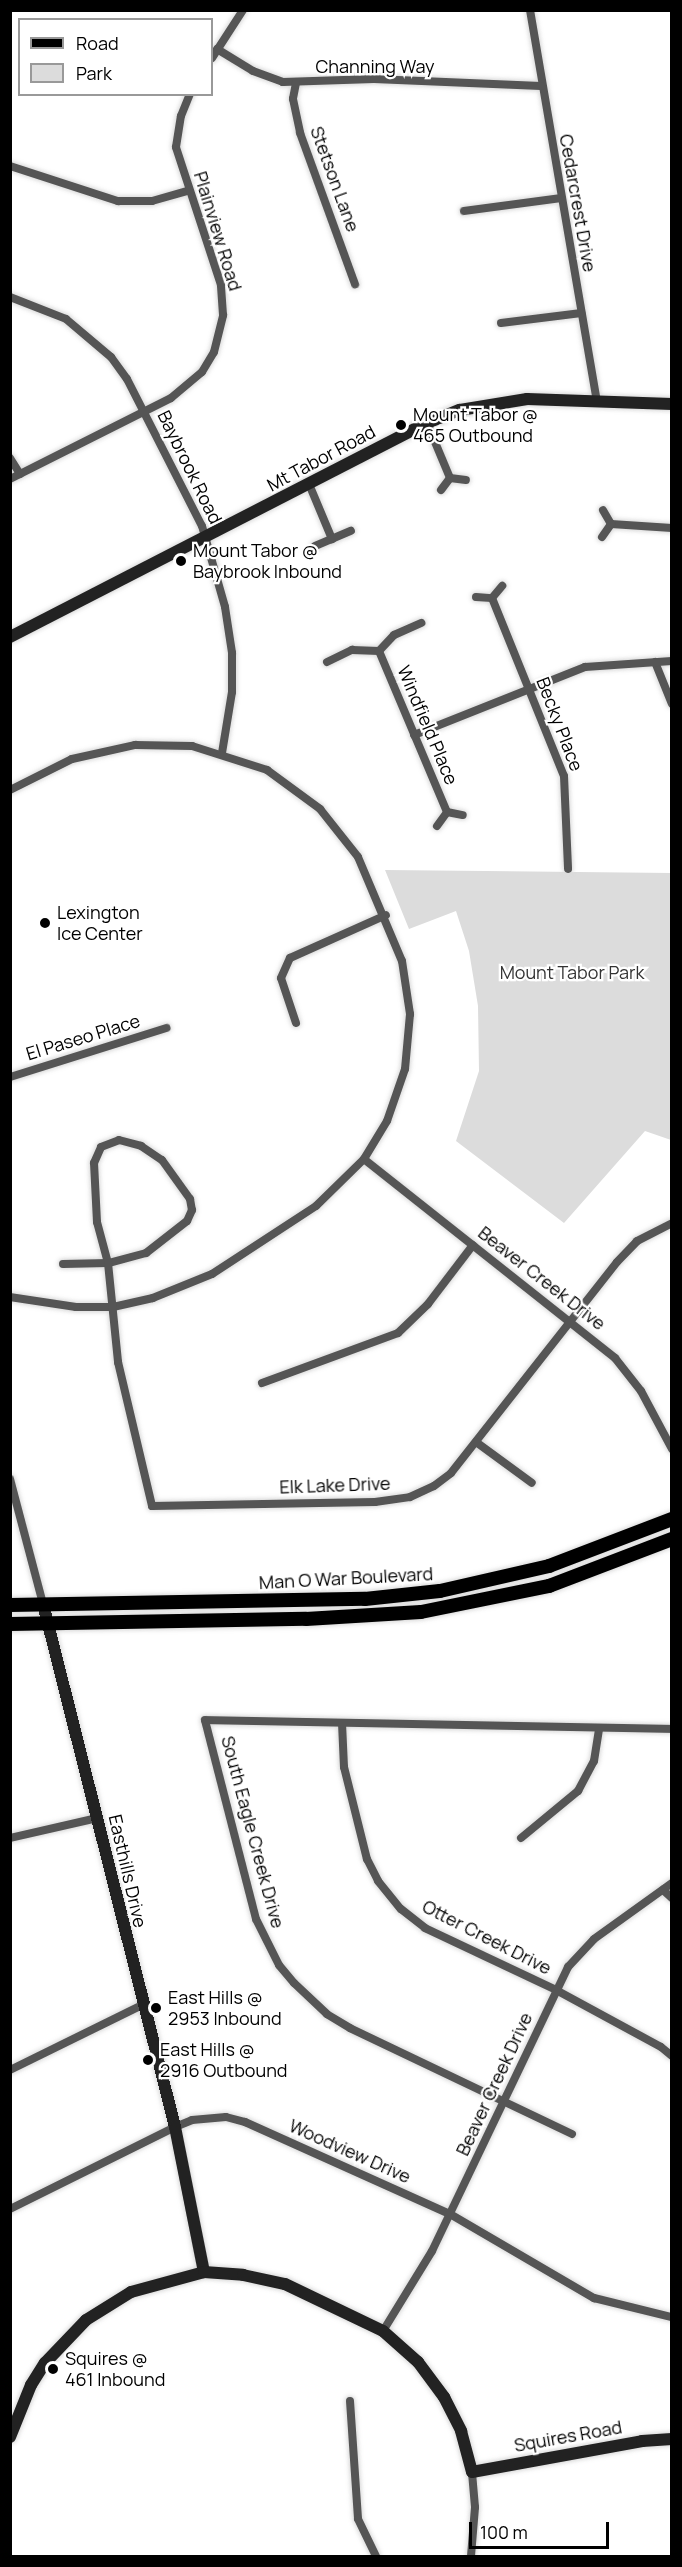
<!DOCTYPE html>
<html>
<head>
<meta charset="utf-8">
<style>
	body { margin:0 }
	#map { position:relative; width:682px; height:2567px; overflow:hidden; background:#fff; font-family:Manrope,sans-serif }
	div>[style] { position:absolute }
	.green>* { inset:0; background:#dcdcdc }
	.roads { filter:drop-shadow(0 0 2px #dbdbdb) drop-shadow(0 0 2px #dbdbdb) }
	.street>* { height:8px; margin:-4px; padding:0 4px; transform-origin:4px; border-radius:4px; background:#555 }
	.secondary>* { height:12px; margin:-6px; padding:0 6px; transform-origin:6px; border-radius:6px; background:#222 }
	.primary>* { height:14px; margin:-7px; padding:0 7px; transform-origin:7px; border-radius:7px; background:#000 }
	.dots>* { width:16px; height:16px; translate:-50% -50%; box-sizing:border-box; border:3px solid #fff; border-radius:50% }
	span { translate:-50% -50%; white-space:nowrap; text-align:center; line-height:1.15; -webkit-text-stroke:4.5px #fff; paint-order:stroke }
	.street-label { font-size:18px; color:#000 }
	.poi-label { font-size:18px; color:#000 }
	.left { translate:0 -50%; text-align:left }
	.park-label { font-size:18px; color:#333 }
	.frame { position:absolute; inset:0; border:12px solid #000; pointer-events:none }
	.legend { position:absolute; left:18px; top:18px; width:195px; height:78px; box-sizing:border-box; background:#fff; border:2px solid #999; margin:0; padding:8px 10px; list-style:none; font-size:18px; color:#000 }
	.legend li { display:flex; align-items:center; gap:12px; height:30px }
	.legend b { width:30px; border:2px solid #999 }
	.scale { position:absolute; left:469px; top:2522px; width:140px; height:27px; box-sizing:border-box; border:3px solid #000; border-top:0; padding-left:8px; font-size:18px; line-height:21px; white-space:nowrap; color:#000; -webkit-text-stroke:4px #fff; paint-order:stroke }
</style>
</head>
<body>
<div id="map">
	<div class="green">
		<div style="clip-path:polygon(385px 870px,671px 873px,671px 1140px,645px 1131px,564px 1223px,456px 1141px,479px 1071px,478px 1006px,469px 951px,456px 911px,409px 929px)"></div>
	</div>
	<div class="roads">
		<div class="street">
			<div style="left:530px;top:10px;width:397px;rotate:80.3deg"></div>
			<div style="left:217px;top:49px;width:42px;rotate:31.4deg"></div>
			<div style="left:253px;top:71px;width:32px;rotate:20deg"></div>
			<div style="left:283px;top:82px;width:91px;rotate:-1.9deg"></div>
			<div style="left:374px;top:79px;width:167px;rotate:2.4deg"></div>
			<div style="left:212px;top:58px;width:57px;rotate:-57.1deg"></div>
			<div style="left:296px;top:83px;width:16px;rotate:101deg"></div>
			<div style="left:293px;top:99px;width:35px;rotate:78deg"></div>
			<div style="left:300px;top:133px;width:161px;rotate:70deg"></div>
			<div style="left:10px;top:166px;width:114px;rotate:18deg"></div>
			<div style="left:118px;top:201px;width:34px"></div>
			<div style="left:152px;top:201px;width:37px;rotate:-16deg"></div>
			<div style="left:464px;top:211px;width:98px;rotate:-7.6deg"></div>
			<div style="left:10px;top:297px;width:60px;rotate:21.4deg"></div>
			<div style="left:66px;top:319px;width:59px;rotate:40.2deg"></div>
			<div style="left:111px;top:357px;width:27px;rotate:54deg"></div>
			<div style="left:127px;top:379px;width:165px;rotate:63deg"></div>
			<div style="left:202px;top:526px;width:84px;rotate:74.1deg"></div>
			<div style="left:225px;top:607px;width:47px;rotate:81.3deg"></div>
			<div style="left:232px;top:653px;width:39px;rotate:90deg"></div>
			<div style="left:232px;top:692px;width:62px;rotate:99.3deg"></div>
			<div style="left:501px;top:323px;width:81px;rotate:-7.1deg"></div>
			<div style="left:427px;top:423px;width:60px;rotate:67.3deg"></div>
			<div style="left:10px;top:458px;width:19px;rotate:58deg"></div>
			<div style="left:10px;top:479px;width:180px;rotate:-26.7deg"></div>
			<div style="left:171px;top:398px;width:40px;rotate:-40deg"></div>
			<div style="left:202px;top:372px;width:23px;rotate:-59deg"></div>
			<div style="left:214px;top:352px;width:38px;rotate:-76deg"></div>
			<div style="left:223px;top:315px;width:30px;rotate:-94deg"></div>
			<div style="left:221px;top:285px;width:145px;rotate:-108.1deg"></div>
			<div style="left:176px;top:147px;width:31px;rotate:-81deg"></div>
			<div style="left:181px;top:116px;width:24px;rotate:-68deg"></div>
			<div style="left:309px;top:484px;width:60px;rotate:67.3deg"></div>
			<div style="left:441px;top:490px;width:15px;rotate:-53deg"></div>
			<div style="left:450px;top:478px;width:16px;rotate:7deg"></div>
			<div style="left:611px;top:524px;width:61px;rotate:3.8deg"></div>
			<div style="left:602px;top:537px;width:16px;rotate:-55deg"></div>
			<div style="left:611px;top:524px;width:16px;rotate:-120deg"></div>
			<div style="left:315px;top:546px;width:39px;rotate:-23deg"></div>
			<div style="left:476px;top:597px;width:16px;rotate:4deg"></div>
			<div style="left:492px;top:598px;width:16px;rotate:-50deg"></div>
			<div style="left:492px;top:598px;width:192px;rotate:68deg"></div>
			<div style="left:564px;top:776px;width:93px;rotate:87.5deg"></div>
			<div style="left:379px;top:651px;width:175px;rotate:67.1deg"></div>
			<div style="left:327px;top:662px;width:28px;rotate:-26deg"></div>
			<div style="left:352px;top:650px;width:27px;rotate:2deg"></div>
			<div style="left:379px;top:651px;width:22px;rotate:-47deg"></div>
			<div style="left:394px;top:635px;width:30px;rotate:-24deg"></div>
			<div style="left:655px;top:662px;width:45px;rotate:68deg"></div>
			<div style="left:414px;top:735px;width:184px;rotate:-21.7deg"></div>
			<div style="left:585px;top:667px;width:87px;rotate:-3.9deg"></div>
			<div style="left:10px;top:790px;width:69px;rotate:-26.6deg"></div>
			<div style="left:72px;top:759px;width:65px;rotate:-12.5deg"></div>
			<div style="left:135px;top:745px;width:57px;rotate:1deg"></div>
			<div style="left:192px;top:746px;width:79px;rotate:17.7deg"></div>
			<div style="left:267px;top:770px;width:66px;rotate:36.3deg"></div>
			<div style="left:320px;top:809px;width:61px;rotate:51.6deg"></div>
			<div style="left:358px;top:857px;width:113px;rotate:67.1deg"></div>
			<div style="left:402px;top:961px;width:54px;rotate:81.4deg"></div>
			<div style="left:410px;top:1014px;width:55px;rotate:95.2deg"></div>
			<div style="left:405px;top:1069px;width:55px;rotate:109.1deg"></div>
			<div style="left:387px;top:1121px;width:44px;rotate:121.2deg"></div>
			<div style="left:364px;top:1159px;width:67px;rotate:135.6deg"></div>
			<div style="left:316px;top:1206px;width:124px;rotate:146.8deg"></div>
			<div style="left:212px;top:1274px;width:64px;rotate:157.9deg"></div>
			<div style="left:153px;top:1298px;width:41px;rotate:167.3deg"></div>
			<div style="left:113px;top:1307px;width:37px;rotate:180deg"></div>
			<div style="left:76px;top:1307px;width:67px;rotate:-171.4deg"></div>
			<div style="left:437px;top:826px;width:17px;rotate:-54deg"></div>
			<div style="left:447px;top:812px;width:16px;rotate:11deg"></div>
			<div style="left:296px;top:1023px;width:47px;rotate:-108.4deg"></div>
			<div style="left:281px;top:978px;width:22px;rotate:-66deg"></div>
			<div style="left:290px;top:958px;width:105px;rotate:-24.1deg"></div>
			<div style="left:10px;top:1077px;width:164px;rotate:-17.4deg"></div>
			<div style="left:119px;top:1140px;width:23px;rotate:15deg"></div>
			<div style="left:141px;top:1146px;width:25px;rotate:34deg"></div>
			<div style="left:162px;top:1160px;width:48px;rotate:54.3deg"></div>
			<div style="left:190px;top:1199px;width:11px;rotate:80deg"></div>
			<div style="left:192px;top:1210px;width:12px;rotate:114deg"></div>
			<div style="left:187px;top:1221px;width:52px;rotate:142deg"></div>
			<div style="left:146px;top:1253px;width:39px;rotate:165deg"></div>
			<div style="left:108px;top:1263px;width:42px;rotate:-105deg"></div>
			<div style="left:97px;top:1222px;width:59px;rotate:-92.9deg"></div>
			<div style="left:94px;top:1163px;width:17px;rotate:-66deg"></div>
			<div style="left:101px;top:1147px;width:19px;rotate:-21deg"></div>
			<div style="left:364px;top:1159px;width:320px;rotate:38.4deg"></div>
			<div style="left:615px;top:1358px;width:42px;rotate:51.8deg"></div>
			<div style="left:641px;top:1391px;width:66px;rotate:61.9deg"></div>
			<div style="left:63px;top:1264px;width:45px;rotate:-1.3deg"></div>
			<div style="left:108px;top:1263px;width:100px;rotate:84.2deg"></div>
			<div style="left:118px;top:1362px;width:148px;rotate:76.7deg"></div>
			<div style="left:152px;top:1506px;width:223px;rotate:-1deg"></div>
			<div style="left:375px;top:1502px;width:35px;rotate:-8deg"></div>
			<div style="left:410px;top:1497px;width:26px;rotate:-25deg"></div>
			<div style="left:434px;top:1486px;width:21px;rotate:-37deg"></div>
			<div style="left:451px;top:1473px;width:268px;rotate:-51.8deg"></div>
			<div style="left:617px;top:1262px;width:29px;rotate:-46deg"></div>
			<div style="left:637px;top:1241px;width:39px;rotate:-27deg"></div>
			<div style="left:262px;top:1383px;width:145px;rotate:-20.2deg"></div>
			<div style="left:398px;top:1333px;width:42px;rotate:-44deg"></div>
			<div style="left:428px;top:1304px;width:74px;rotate:-52.7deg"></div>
			<div style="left:476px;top:1442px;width:69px;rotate:36.2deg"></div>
			<div style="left:10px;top:1479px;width:129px;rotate:75.2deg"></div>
			<div style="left:342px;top:1723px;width:44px;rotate:87.4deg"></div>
			<div style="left:344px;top:1767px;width:95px;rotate:76deg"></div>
			<div style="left:367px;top:1859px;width:25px;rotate:63deg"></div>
			<div style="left:378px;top:1881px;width:36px;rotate:51deg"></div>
			<div style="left:401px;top:1909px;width:31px;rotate:38deg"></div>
			<div style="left:425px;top:1928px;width:145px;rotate:25.3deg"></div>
			<div style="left:556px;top:1990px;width:119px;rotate:28.5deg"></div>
			<div style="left:661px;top:2047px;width:14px;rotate:39deg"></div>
			<div style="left:10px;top:1838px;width:89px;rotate:-12.9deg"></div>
			<div style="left:521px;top:1838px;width:74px;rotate:-39.5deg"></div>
			<div style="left:578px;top:1791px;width:34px;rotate:-62deg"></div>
			<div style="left:594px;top:1761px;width:33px;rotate:-81deg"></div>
			<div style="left:663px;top:1890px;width:12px;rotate:42deg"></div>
			<div style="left:10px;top:2070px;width:147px;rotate:-26.2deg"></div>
			<div style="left:572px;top:2134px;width:246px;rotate:-154.5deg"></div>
			<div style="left:350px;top:2028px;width:27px;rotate:-149deg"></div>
			<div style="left:327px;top:2014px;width:45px;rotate:-136.8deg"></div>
			<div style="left:294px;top:1983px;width:23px;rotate:-130deg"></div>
			<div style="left:279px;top:1965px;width:51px;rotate:-116.6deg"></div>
			<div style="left:256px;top:1919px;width:205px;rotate:-104.4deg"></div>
			<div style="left:205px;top:1720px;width:467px;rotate:1.1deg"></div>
			<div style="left:10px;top:2209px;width:184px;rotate:-26.4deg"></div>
			<div style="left:175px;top:2127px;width:18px;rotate:-22deg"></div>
			<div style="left:192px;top:2120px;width:34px;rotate:-5deg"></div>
			<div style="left:226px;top:2117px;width:20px;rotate:15deg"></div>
			<div style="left:245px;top:2122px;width:225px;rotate:24.2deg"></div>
			<div style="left:450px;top:2214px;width:167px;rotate:30.3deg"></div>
			<div style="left:594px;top:2298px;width:79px;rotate:13.9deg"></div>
			<div style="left:383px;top:2331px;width:94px;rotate:-58.5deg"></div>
			<div style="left:432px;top:2251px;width:315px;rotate:-64.4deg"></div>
			<div style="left:568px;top:1967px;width:38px;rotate:-47deg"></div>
			<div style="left:594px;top:1939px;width:96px;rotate:-35.7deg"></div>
			<div style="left:350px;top:2401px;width:118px;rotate:86.1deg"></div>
			<div style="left:358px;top:2519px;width:41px;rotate:64.1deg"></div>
			<div style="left:471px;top:2556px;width:49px;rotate:-85.3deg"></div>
			<div style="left:475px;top:2507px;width:35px;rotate:-95deg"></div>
		</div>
		<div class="secondary">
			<div style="left:10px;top:637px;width:469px;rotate:-27.2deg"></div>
			<div style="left:427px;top:423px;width:35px;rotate:-22deg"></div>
			<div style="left:460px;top:410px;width:68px;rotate:-9.3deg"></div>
			<div style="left:527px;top:399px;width:145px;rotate:2deg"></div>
			<div style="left:43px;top:1604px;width:539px;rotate:75.83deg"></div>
			<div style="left:175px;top:2127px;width:148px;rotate:78.7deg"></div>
			<div style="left:10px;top:2437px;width:56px;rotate:-68deg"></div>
			<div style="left:31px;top:2385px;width:26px;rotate:-58deg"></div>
			<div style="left:45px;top:2363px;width:59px;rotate:-46.4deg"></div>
			<div style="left:86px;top:2320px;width:53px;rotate:-31.9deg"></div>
			<div style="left:131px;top:2292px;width:76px;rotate:-15.3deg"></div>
			<div style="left:204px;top:2272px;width:39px;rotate:4deg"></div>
			<div style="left:243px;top:2275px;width:43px;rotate:12.1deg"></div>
			<div style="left:285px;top:2284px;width:109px;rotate:25.6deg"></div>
			<div style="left:383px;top:2331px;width:47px;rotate:41.5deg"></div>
			<div style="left:418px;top:2362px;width:44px;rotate:53.4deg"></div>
			<div style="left:444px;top:2397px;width:38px;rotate:63deg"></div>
			<div style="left:461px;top:2431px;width:42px;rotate:75deg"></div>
			<div style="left:472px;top:2472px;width:173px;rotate:-10.3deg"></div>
			<div style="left:642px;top:2441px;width:30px;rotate:-4deg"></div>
		</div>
		<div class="primary">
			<div style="left:10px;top:1605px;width:355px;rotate:-1deg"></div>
			<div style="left:365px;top:1599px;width:75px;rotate:-6.1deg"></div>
			<div style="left:440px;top:1591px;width:112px;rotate:-12.9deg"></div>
			<div style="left:549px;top:1566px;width:132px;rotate:-20.9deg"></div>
			<div style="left:10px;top:1624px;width:296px;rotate:-1deg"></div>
			<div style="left:306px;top:1619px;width:115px;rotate:-3.5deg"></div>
			<div style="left:421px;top:1612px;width:131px;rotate:-11.5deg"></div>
			<div style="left:549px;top:1586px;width:132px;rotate:-20.9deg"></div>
		</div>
	</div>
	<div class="dots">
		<div style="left:401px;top:425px;background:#000"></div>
		<div style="left:181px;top:561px;background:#000"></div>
		<div style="left:45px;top:923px;background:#000"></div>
		<div style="left:156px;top:2008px;background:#000"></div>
		<div style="left:148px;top:2060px;background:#000"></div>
		<div style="left:53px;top:2369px;background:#000"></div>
	</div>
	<div class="street-label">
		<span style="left:375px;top:66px">Channing Way</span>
		<span style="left:335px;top:179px;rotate:70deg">Stetson Lane</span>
		<span style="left:578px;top:203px;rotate:80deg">Cedarcrest Drive</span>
		<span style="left:218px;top:231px;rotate:73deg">Plainview Road</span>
		<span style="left:321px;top:458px;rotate:-28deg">Mt Tabor Road</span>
		<span style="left:190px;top:467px;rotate:64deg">Baybrook Road</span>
		<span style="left:560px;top:724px;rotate:69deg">Becky Place</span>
		<span style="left:428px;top:725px;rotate:67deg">Windfield Place</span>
		<span style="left:83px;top:1037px;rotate:-17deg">El Paseo Place</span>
		<span style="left:542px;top:1278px;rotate:38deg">Beaver Creek Drive</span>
		<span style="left:335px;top:1485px;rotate:-2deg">Elk Lake Drive</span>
		<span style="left:346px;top:1578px;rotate:-3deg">Man O War Boulevard</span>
		<span style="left:253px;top:1832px;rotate:75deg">South Eagle Creek Drive</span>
		<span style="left:128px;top:1871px;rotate:77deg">Easthills Drive</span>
		<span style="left:487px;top:1937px;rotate:27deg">Otter Creek Drive</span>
		<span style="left:494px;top:2084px;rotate:-65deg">Beaver Creek Drive</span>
		<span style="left:350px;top:2151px;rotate:24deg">Woodview Drive</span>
		<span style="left:568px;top:2436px;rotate:-10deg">Squires Road</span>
	</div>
	<div class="poi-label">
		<span class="left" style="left:413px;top:425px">Mount Tabor @<br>465 Outbound</span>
		<span class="left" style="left:193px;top:561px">Mount Tabor @<br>Baybrook Inbound</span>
		<span class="left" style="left:57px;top:923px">Lexington<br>Ice Center</span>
		<span class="left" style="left:168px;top:2008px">East Hills @<br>2953 Inbound</span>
		<span class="left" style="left:160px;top:2060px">East Hills @<br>2916 Outbound</span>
		<span class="left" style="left:65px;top:2369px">Squires @<br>461 Inbound</span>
	</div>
	<div class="park-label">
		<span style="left:572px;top:972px">Mount Tabor Park</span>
	</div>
	<div class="frame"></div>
	<ul class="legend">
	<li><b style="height:8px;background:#000"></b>Road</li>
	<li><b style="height:16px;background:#dcdcdc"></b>Park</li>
	</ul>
	<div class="scale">100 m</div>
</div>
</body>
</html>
